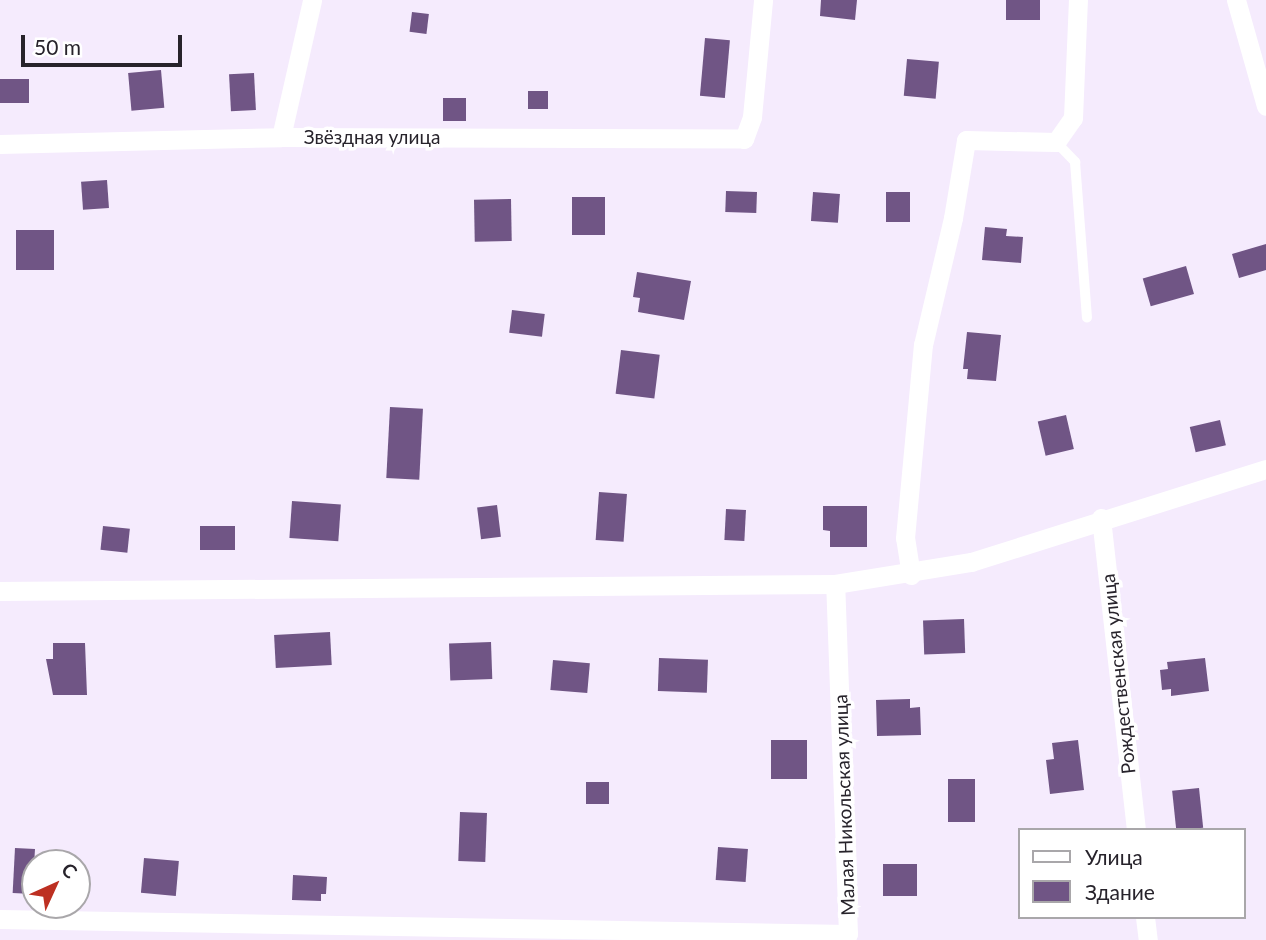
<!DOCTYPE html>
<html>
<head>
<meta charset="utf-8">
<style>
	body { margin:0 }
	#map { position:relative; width:1266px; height:940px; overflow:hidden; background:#f5ebfd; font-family:Lato,sans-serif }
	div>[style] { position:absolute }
	.building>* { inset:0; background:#705585; transform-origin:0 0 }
	.lane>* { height:10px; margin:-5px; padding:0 5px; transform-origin:5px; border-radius:5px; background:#fff }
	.street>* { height:19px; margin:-9.5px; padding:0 9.5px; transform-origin:9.5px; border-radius:9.5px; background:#fff }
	span { translate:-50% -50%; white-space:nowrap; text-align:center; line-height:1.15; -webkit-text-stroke:7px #fff; paint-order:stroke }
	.street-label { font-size:19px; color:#27232b }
	.legend { position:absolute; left:1018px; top:828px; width:228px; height:91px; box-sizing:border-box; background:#fff; border:2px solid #a9a7aa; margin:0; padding:9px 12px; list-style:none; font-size:21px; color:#27232b }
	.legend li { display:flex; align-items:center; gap:14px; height:35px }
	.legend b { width:35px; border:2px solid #a9a7aa }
	.north { position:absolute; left:21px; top:849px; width:70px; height:70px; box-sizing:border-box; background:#fff; border:2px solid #a9a7aa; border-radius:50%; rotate:45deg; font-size:19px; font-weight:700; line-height:28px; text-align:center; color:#27232b }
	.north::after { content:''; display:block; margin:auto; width:24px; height:32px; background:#bd3022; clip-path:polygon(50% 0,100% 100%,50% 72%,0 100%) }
	.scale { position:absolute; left:21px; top:35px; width:161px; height:32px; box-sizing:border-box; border:4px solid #27232b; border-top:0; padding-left:9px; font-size:21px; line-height:24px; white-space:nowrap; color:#27232b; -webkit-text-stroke:5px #fff; paint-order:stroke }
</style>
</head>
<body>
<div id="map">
	<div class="building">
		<div style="clip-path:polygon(821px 0,857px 0,855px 20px,820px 16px)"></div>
		<div style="left:1006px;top:0;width:34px;height:20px"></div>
		<div style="left:412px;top:12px;width:17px;height:20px;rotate:7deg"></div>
		<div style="left:705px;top:38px;width:25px;height:58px;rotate:5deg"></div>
		<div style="left:907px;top:59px;width:32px;height:37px;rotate:5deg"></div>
		<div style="left:161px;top:70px;width:38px;height:33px;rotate:85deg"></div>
		<div style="left:254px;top:73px;width:37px;height:25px;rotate:87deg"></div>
		<div style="left:0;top:79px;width:29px;height:24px"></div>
		<div style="left:528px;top:91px;width:20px;height:18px"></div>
		<div style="left:443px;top:98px;width:23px;height:23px"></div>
		<div style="left:107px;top:180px;width:28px;height:26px;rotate:86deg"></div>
		<div style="left:726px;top:191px;width:31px;height:21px;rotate:2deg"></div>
		<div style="left:813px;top:192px;width:27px;height:29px;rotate:4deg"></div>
		<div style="left:886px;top:192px;width:24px;height:30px"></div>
		<div style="left:572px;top:197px;width:33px;height:38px"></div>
		<div style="left:511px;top:199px;width:42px;height:37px;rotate:89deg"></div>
		<div style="clip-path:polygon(985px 227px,1007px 229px,1006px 236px,1023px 237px,1021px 263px,982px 260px)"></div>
		<div style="left:16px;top:230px;width:38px;height:40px"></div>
		<div style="clip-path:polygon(1266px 244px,1266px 270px,1239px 278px,1232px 254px)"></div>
		<div style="left:1186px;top:266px;width:29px;height:45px;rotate:74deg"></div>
		<div style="clip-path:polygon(637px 272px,691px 281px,684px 320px,638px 312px,640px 298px,633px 297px)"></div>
		<div style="left:512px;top:310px;width:33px;height:23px;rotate:7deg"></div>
		<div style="clip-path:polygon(967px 332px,1001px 335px,996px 381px,967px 379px,968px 369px,963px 369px)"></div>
		<div style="left:621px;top:350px;width:39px;height:44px;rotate:7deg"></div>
		<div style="left:390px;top:407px;width:33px;height:71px;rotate:3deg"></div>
		<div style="left:1066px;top:415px;width:35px;height:29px;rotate:77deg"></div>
		<div style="left:1220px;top:420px;width:26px;height:31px;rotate:77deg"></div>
		<div style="left:599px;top:492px;width:28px;height:48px;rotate:4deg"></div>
		<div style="left:292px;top:501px;width:49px;height:37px;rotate:4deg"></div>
		<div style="left:497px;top:505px;width:32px;height:20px;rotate:83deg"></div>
		<div style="clip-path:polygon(823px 506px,867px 506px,867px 547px,830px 547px,830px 531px,823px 530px)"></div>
		<div style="left:726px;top:509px;width:20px;height:31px;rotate:3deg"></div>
		<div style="left:103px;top:526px;width:27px;height:24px;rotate:6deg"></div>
		<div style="left:200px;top:526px;width:35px;height:24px"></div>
		<div style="left:964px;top:619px;width:34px;height:41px;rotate:88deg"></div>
		<div style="left:330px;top:632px;width:33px;height:56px;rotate:87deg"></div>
		<div style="left:491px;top:642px;width:37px;height:42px;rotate:88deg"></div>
		<div style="clip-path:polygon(53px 643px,85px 643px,87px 695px,53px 695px,46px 659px,53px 659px)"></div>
		<div style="left:659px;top:658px;width:49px;height:33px;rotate:2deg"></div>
		<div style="clip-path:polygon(1205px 658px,1209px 691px,1171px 696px,1171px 689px,1162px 690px,1160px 670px,1168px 669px,1167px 662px)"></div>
		<div style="left:553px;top:660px;width:37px;height:30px;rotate:5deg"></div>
		<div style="clip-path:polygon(910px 699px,910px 708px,920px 707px,921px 735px,877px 736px,876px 700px)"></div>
		<div style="left:771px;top:740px;width:36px;height:39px"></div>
		<div style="clip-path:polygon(1078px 740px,1084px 790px,1050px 794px,1046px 760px,1054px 759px,1052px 743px)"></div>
		<div style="left:948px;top:779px;width:27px;height:43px"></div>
		<div style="left:586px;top:782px;width:23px;height:22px"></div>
		<div style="left:1199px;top:788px;width:40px;height:27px;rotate:84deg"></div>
		<div style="left:460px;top:812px;width:27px;height:49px;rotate:2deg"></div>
		<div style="left:718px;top:847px;width:30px;height:33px;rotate:4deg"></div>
		<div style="left:15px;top:848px;width:20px;height:45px;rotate:3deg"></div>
		<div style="left:144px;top:858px;width:35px;height:35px;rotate:5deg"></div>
		<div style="left:883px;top:864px;width:34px;height:32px"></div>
		<div style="clip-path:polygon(293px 875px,327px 877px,326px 894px,321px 894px,321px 901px,292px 900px)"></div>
	</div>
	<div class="lane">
		<div style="left:1056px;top:142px;width:28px;rotate:46deg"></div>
		<div style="left:1075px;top:162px;width:156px;rotate:85.6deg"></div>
	</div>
	<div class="street">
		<div style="left:1236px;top:0;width:110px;rotate:74.2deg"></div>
		<div style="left:281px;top:137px;width:140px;rotate:-77.2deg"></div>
		<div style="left:0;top:144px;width:281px;rotate:-1.4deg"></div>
		<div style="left:281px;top:137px;width:463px;rotate:0.2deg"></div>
		<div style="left:744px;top:139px;width:23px;rotate:-70deg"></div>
		<div style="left:752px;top:117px;width:118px;rotate:-84.6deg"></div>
		<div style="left:1101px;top:518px;width:314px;rotate:83.6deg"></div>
		<div style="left:911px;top:575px;width:37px;rotate:-99deg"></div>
		<div style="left:905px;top:538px;width:194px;rotate:-84.7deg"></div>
		<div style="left:923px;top:345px;width:130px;rotate:-76.7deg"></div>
		<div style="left:953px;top:218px;width:79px;rotate:-80.5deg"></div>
		<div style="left:966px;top:140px;width:90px;rotate:1.3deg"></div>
		<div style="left:1056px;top:142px;width:29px;rotate:-55deg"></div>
		<div style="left:1073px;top:118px;width:118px;rotate:-87.6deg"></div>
		<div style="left:0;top:591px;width:835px;rotate:-0.48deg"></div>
		<div style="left:835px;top:584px;width:138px;rotate:-9.2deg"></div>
		<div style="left:971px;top:562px;width:309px;rotate:-17.5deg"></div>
		<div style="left:1145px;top:917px;width:23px;rotate:83deg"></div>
		<div style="left:0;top:919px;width:848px;rotate:1.01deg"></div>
		<div style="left:848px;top:934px;width:350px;rotate:-92.1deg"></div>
	</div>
	<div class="street-label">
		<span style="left:372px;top:137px">Звёздная улица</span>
		<span style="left:1118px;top:674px;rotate:-96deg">Рождественская улица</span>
		<span style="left:844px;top:805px;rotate:-92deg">Малая Никольская улица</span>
	</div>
	<ul class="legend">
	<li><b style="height:9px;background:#fff"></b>Улица</li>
	<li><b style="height:19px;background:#705585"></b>Здание</li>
	</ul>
	<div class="north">С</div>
	<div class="scale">50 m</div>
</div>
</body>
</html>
